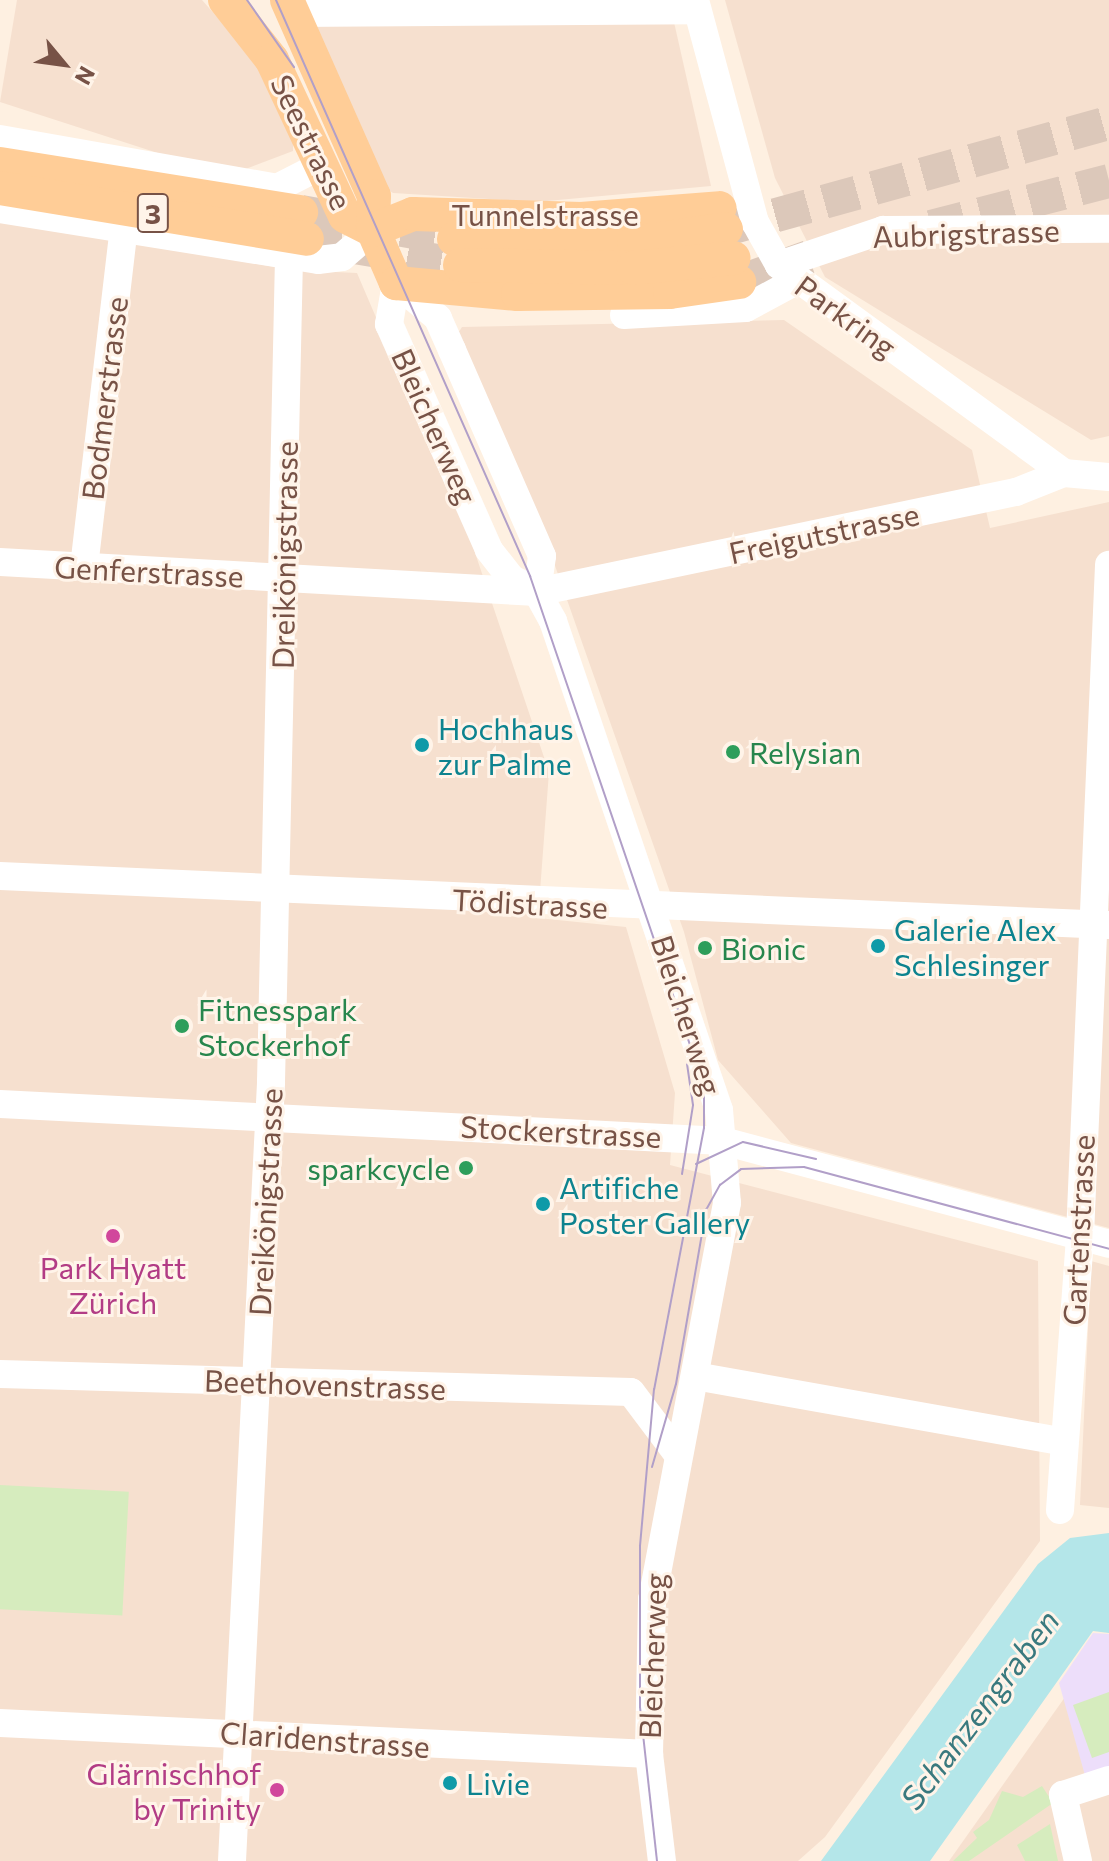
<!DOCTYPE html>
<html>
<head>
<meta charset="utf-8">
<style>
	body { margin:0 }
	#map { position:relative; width:1109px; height:1861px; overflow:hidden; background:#fef0e1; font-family:Commissioner,sans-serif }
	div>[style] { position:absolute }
	.residential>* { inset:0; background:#f6e0cf }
	.education>* { inset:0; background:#eddefa }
	.green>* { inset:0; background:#d6ecbe; transform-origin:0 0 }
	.water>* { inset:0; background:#b4e6e9 }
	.major-tunnel>* { height:34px; margin-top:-17px; transform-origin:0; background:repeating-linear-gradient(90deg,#dcc8ba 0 34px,transparent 0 51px) }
	.minor>* { height:28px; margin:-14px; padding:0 14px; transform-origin:14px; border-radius:14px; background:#fff }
	.major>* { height:34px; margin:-17px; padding:0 17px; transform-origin:17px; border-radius:17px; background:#ffcd97 }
	.tram>* { height:2px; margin:-1px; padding:0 1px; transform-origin:1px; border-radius:1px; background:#b19fc8 }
	.dots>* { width:22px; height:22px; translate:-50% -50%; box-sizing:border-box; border:4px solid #fff4e9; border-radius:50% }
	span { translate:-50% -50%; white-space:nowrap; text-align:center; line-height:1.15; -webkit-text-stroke:6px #fff4e9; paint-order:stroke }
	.shield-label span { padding:2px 6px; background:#fff4e9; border:2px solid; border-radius:6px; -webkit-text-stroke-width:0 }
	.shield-label { font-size:28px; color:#775246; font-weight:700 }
	.street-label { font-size:30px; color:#775246 }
	.culture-label { font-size:30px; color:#0d838f }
	.left { translate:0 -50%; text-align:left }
	.leisure-label { font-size:30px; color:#27864d }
	.right { translate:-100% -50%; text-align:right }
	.hotel-label { font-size:30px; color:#b23c85 }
	.water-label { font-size:32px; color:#39797e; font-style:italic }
	.north { position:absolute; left:24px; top:24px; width:80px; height:80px; -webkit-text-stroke:6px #fff4e9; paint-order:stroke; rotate:119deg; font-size:22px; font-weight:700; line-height:32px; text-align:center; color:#775246 }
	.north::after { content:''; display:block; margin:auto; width:28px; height:36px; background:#775246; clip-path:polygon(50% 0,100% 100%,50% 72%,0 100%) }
</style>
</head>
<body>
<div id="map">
	<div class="residential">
		<div style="clip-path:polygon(17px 0,202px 0,255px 60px,293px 125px,293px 151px,243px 170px,167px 156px,0 102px)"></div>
		<div style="clip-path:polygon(305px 0,669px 0,711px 186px,536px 202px,393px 193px,381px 185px)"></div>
		<div style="clip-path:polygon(725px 0,1109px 0,1109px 436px,1091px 440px,825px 277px,775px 178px)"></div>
		<div style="clip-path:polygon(0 221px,293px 270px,357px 273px,468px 532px,549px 772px,538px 918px,626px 927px,675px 1093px,670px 1165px,1038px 1261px,1040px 1541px,825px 1837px,798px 1861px,0 1861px)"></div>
		<div style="clip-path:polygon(784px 320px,972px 450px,990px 528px,1109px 502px,1109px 1228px,791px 1143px,718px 1060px,684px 932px,553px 560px,455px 338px,462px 327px)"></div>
		<div style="clip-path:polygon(1091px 1261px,1109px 1266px,1109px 1508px,1080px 1505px)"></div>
		<div style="clip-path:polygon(1109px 1635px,1109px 1861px,949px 1861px)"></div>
	</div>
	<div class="education">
		<div style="clip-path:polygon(1093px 1633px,1109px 1634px,1109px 1771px,1086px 1779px,1059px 1683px)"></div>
	</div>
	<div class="green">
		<div style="left:0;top:1485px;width:129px;height:124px;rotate:3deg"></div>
		<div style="clip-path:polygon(1109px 1692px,1109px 1752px,1092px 1758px,1073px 1705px)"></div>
		<div style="clip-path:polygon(1042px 1786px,1053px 1803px,969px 1861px,953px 1861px,977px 1838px,973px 1832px,989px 1820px,1002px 1791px,1023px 1797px)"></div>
		<div style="clip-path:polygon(1050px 1824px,1058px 1861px,1025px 1861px,1017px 1845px)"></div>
	</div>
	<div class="water">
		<div style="clip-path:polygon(1109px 1533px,1109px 1633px,1093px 1631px,930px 1861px,821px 1861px,1038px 1564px,1070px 1538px)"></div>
	</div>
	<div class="major-tunnel">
		<div style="left:301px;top:212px;width:155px;rotate:10deg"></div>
		<div style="left:931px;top:227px;width:184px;rotate:-14.5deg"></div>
		<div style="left:726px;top:229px;width:397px;rotate:-15.5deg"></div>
		<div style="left:307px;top:239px;width:155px;rotate:9.6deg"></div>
		<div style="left:739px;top:282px;width:74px;rotate:-19.7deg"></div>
	</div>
	<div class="minor">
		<div style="left:695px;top:0;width:230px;rotate:74.9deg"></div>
		<div style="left:755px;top:222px;width:49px;rotate:60.8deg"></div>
		<div style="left:779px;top:265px;width:353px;rotate:36.1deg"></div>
		<div style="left:293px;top:13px;width:404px;rotate:-0.4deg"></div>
		<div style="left:0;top:139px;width:281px;rotate:10deg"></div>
		<div style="left:277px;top:188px;width:51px;rotate:-27.1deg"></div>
		<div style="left:0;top:209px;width:322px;rotate:9.1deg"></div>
		<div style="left:318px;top:260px;width:24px;rotate:-7deg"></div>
		<div style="left:342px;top:257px;width:41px;rotate:-41.1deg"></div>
		<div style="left:779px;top:265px;width:110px;rotate:-18.6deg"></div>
		<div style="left:883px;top:230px;width:226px;rotate:-0.3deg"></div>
		<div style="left:624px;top:315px;width:122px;rotate:-3.3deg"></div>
		<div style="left:746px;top:308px;width:55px;rotate:-28.4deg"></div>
		<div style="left:0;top:562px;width:538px;rotate:3.2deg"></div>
		<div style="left:537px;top:592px;width:489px;rotate:-11.8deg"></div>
		<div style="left:1016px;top:492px;width:52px;rotate:-21.6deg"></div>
		<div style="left:1064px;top:473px;width:45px;rotate:5.1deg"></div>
		<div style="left:84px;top:567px;width:340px;rotate:-83.3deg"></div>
		<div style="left:537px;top:592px;width:36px;rotate:-82deg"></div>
		<div style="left:542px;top:556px;width:225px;rotate:-113.6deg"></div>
		<div style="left:452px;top:350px;width:35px;rotate:-114deg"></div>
		<div style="left:438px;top:318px;width:55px;rotate:-140.2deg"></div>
		<div style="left:396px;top:283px;width:42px;rotate:99.7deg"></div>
		<div style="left:389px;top:324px;width:247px;rotate:66.1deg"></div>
		<div style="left:489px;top:550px;width:37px;rotate:52deg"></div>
		<div style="left:512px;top:579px;width:28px;rotate:27deg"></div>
		<div style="left:537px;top:592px;width:33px;rotate:61deg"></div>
		<div style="left:553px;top:621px;width:516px;rotate:71.25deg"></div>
		<div style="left:719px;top:1110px;width:93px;rotate:85.1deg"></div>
		<div style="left:727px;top:1203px;width:403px;rotate:100.7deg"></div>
		<div style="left:652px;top:1599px;width:155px;rotate:91.1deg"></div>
		<div style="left:649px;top:1754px;width:108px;rotate:83.1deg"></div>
		<div style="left:0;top:876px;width:1110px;rotate:2.53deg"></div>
		<div style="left:0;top:1104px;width:724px;rotate:2.93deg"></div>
		<div style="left:723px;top:1141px;width:400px;rotate:14.9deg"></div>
		<div style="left:0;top:1374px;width:631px;rotate:1.63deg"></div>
		<div style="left:631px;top:1392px;width:75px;rotate:53.1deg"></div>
		<div style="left:695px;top:1376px;width:372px;rotate:10.1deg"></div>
		<div style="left:1060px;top:1510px;width:276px;rotate:-85.8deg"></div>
		<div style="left:1080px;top:1235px;width:671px;rotate:-87.52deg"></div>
		<div style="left:0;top:1723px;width:650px;rotate:2.73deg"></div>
		<div style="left:232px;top:1861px;width:780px;rotate:-87.13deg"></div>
		<div style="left:271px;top:1082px;width:827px;rotate:-88.75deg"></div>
		<div style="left:1078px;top:1861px;width:68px;rotate:-102.8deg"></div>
		<div style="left:1063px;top:1795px;width:48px;rotate:-18.1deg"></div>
	</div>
	<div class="major">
		<div style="left:225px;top:0;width:76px;rotate:51.9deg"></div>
		<div style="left:272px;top:60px;width:172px;rotate:64.9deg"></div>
		<div style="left:345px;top:216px;width:31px;rotate:27deg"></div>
		<div style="left:287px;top:0;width:214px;rotate:66.1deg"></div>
		<div style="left:374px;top:196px;width:34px;rotate:92deg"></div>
		<div style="left:373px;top:230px;width:58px;rotate:66.5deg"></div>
		<div style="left:396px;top:283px;width:122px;rotate:5.2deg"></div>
		<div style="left:518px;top:294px;width:152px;rotate:-0.8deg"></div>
		<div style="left:670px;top:292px;width:70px;rotate:-8.2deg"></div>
		<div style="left:0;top:164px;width:305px;rotate:9.1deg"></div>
		<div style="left:0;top:188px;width:311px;rotate:9.4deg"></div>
		<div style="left:373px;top:230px;width:43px;rotate:-21.8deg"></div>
		<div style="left:413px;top:214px;width:168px;rotate:1.7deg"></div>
		<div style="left:581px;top:219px;width:139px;rotate:-4.5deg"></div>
		<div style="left:454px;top:239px;width:180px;rotate:1.3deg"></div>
		<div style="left:634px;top:243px;width:93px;rotate:-8.7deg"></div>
		<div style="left:460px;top:265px;width:173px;rotate:1deg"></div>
		<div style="left:633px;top:268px;width:101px;rotate:-5.7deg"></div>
	</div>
	<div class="tram">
		<div style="left:247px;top:0;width:82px;rotate:55deg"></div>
		<div style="left:276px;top:0;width:630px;rotate:66.2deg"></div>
		<div style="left:530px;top:576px;width:539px;rotate:71.16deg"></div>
		<div style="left:704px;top:1086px;width:42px;rotate:90deg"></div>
		<div style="left:704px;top:1128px;width:266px;rotate:100.8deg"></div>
		<div style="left:654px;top:1389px;width:158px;rotate:95.1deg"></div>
		<div style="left:640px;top:1546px;width:161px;rotate:90deg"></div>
		<div style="left:640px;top:1707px;width:155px;rotate:83.7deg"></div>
		<div style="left:696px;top:1164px;width:52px;rotate:-25.1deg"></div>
		<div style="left:743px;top:1142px;width:75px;rotate:13.1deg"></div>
		<div style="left:682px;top:1174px;width:70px;rotate:-80.9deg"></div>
		<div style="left:693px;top:1105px;width:41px;rotate:-98.3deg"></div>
		<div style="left:652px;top:1467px;width:86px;rotate:-73.9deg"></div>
		<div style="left:676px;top:1384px;width:177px;rotate:-80.2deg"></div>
		<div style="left:706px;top:1210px;width:29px;rotate:-61deg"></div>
		<div style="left:720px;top:1185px;width:26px;rotate:-37deg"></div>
		<div style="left:741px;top:1169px;width:63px;rotate:-1.8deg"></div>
		<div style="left:804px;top:1167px;width:316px;rotate:15deg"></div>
	</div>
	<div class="dots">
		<div style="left:422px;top:745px;background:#0f9aa8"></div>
		<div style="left:733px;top:752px;background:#2e9e5b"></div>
		<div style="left:878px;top:946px;background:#0f9aa8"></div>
		<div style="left:705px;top:948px;background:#2e9e5b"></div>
		<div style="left:182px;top:1026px;background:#2e9e5b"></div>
		<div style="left:466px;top:1168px;background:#2e9e5b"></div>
		<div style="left:543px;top:1204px;background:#0f9aa8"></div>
		<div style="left:113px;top:1236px;background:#d1479c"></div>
		<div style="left:450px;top:1783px;background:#0f9aa8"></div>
		<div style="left:277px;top:1790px;background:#d1479c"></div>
	</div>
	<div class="shield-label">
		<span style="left:153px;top:213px">3</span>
	</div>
	<div class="street-label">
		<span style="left:312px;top:142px;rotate:64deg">Seestrasse</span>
		<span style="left:545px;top:214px">Tunnelstrasse</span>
		<span style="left:966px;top:233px;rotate:-2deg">Aubrigstrasse</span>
		<span style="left:846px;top:316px;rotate:36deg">Parkring</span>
		<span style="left:104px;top:398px;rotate:-83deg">Bodmerstrasse</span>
		<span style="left:435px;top:426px;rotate:66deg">Bleicherweg</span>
		<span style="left:824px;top:533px;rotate:-12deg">Freigutstrasse</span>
		<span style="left:284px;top:555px;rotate:-89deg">Dreikönigstrasse</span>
		<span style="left:149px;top:571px;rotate:3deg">Genferstrasse</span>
		<span style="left:530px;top:903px;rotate:3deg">Tödistrasse</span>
		<span style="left:687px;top:1015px;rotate:72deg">Bleicherweg</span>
		<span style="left:561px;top:1131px;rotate:3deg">Stockerstrasse</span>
		<span style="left:265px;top:1202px;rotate:-87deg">Dreikönigstrasse</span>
		<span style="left:1078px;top:1230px;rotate:-87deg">Gartenstrasse</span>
		<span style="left:325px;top:1384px;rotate:2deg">Beethovenstrasse</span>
		<span style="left:652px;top:1656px;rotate:-88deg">Bleicherweg</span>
		<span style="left:325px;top:1739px;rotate:4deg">Claridenstrasse</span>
	</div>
	<div class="culture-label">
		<span class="left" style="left:438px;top:745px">Hochhaus<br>zur Palme</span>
		<span class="left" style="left:894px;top:946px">Galerie Alex<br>Schlesinger</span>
		<span class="left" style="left:559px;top:1204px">Artifiche<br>Poster Gallery</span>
		<span class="left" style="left:466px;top:1783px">Livie</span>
	</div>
	<div class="leisure-label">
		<span class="left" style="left:749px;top:752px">Relysian</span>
		<span class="left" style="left:721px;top:948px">Bionic</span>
		<span class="left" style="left:198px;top:1026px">Fitnesspark<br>Stockerhof</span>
		<span class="right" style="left:450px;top:1168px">sparkcycle</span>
	</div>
	<div class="hotel-label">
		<span style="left:113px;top:1284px">Park Hyatt<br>Zürich</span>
		<span class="right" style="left:261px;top:1790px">Glärnischhof<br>by Trinity</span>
	</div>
	<div class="water-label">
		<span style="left:979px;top:1709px;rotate:-53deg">Schanzengraben</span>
	</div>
	<div class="north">N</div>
</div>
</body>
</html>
